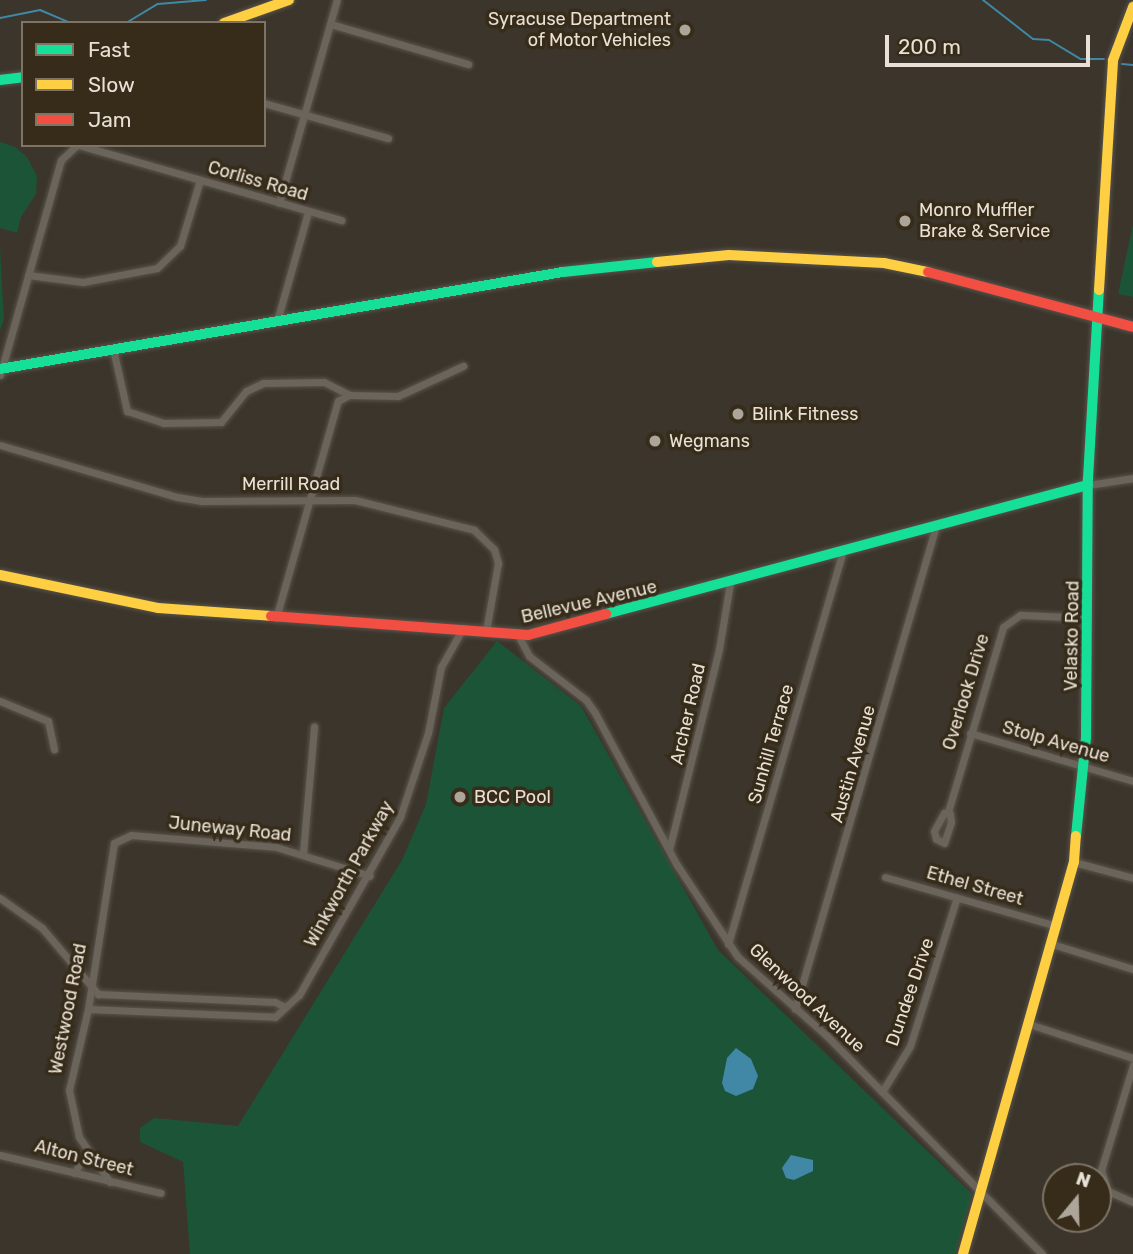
<!DOCTYPE html>
<html>
<head>
<meta charset="utf-8">
<style>
	body { margin:0 }
	#map { position:relative; width:1133px; height:1254px; overflow:hidden; background:#3b352b; font-family:Rubik,sans-serif }
	div>[style] { position:absolute }
	.green>* { inset:0; background:#1c5438 }
	.water>* { inset:0; background:#4088a6 }
	.stream>* { height:2px; margin:-1px; padding:0 1px; transform-origin:1px; border-radius:1px; background:#4088a6 }
	.roads { filter:drop-shadow(0 0 2px #59534b) drop-shadow(0 0 2px #59534b) }
	.street>* { height:7px; margin:-3.5px; padding:0 3.5px; transform-origin:3.5px; border-radius:3.5px; background:#6a645b }
	.fast>* { height:10px; margin:-5px; padding:0 5px; transform-origin:5px; border-radius:5px; background:#16e098 }
	.slow>* { height:10px; margin:-5px; padding:0 5px; transform-origin:5px; border-radius:5px; background:#ffcf43 }
	.jam>* { height:10px; margin:-5px; padding:0 5px; transform-origin:5px; border-radius:5px; background:#f24e42 }
	.dots>* { width:19px; height:19px; translate:-50% -50%; box-sizing:border-box; border:4px solid #372c1a; border-radius:50% }
	span { translate:-50% -50%; white-space:nowrap; text-align:center; line-height:1.15; -webkit-text-stroke:7px #372c1a; paint-order:stroke }
	.poi-label { font-size:18px; color:#e9e1d6 }
	.right { translate:-100% -50%; text-align:right }
	.left { translate:0 -50%; text-align:left }
	.street-label { font-size:18px; color:#e9e1d6 }
	.legend { position:absolute; left:21px; top:21px; width:245px; height:126px; box-sizing:border-box; background:#372c1a; border:2px solid #7e7465; margin:0; padding:9px 12px; list-style:none; font-size:21px; color:#e9e1d6 }
	.legend li { display:flex; align-items:center; gap:14px; height:35px }
	.legend b { width:35px; border:2px solid #7e7465 }
	.north { position:absolute; left:1042px; top:1163px; width:70px; height:70px; box-sizing:border-box; background:#372c1a; border:2px solid #7e7465; border-radius:50%; rotate:19deg; font-size:19px; font-weight:700; line-height:28px; text-align:center; color:#e9e1d6 }
	.north::after { content:''; display:block; margin:auto; width:24px; height:32px; background:#aca59a; clip-path:polygon(50% 0,100% 100%,50% 72%,0 100%) }
	.scale { position:absolute; left:885px; top:35px; width:205px; height:32px; box-sizing:border-box; border:4px solid #e9e1d6; border-top:0; padding-left:9px; font-size:21px; line-height:24px; white-space:nowrap; color:#e9e1d6; -webkit-text-stroke:5px #372c1a; paint-order:stroke }
</style>
</head>
<body>
<div id="map">
	<div class="green">
		<div style="clip-path:polygon(0 142px,15px 147px,27px 157px,37px 176px,36px 194px,21px 217px,17px 233px,0 228px)"></div>
		<div style="clip-path:polygon(1133px 224px,1133px 297px,1118px 294px)"></div>
		<div style="clip-path:polygon(0 246px,4px 320px,0 330px)"></div>
		<div style="clip-path:polygon(497px 641px,581px 706px,718px 950px,972px 1194px,955px 1254px,190px 1254px,183px 1162px,140px 1142px,140px 1128px,154px 1118px,238px 1126px,402px 860px,426px 804px,444px 708px)"></div>
	</div>
	<div class="water">
		<div style="clip-path:polygon(736px 1048px,751px 1059px,758px 1076px,753px 1089px,736px 1096px,725px 1091px,722px 1083px,727px 1058px)"></div>
		<div style="clip-path:polygon(791px 1155px,813px 1160px,813px 1171px,794px 1180px,786px 1178px,782px 1168px)"></div>
	</div>
	<div class="stream">
		<div style="left:983px;top:0;width:63px;rotate:38deg"></div>
		<div style="left:1033px;top:39px;width:16px;rotate:4deg"></div>
		<div style="left:1049px;top:40px;width:37px;rotate:31deg"></div>
		<div style="left:1081px;top:59px;width:23px"></div>
		<div style="left:0;top:18px;width:41px;rotate:-11.3deg"></div>
		<div style="left:40px;top:10px;width:33px;rotate:23deg"></div>
		<div style="left:126px;top:23px;width:37px;rotate:-31deg"></div>
		<div style="left:158px;top:4px;width:48px;rotate:-4.8deg"></div>
		<div style="left:1122px;top:64px;width:11px;rotate:5deg"></div>
	</div>
	<div class="roads">
		<div class="street">
			<div style="left:331px;top:24px;width:143px;rotate:16.3deg"></div>
			<div style="left:264px;top:103px;width:129px;rotate:15.8deg"></div>
			<div style="left:79px;top:145px;width:273px;rotate:16deg"></div>
			<div style="left:279px;top:203px;width:211px;rotate:-74.1deg"></div>
			<div style="left:28px;top:275px;width:55px;rotate:7.3deg"></div>
			<div style="left:83px;top:282px;width:75px;rotate:-10.7deg"></div>
			<div style="left:157px;top:268px;width:32px;rotate:-44deg"></div>
			<div style="left:180px;top:246px;width:69px;rotate:-73.1deg"></div>
			<div style="left:277px;top:321px;width:113px;rotate:-74.1deg"></div>
			<div style="left:113px;top:349px;width:64px;rotate:77.3deg"></div>
			<div style="left:127px;top:411px;width:38px;rotate:18deg"></div>
			<div style="left:163px;top:423px;width:58px;rotate:-1deg"></div>
			<div style="left:221px;top:422px;width:40px;rotate:-51deg"></div>
			<div style="left:246px;top:391px;width:19px;rotate:-25deg"></div>
			<div style="left:263px;top:383px;width:61px;rotate:-0.9deg"></div>
			<div style="left:324px;top:382px;width:28px;rotate:27deg"></div>
			<div style="left:349px;top:395px;width:49px;rotate:1.2deg"></div>
			<div style="left:398px;top:396px;width:72px;rotate:-24.8deg"></div>
			<div style="left:0;top:375px;width:223px;rotate:-74.2deg"></div>
			<div style="left:61px;top:160px;width:22px;rotate:-43deg"></div>
			<div style="left:0;top:445px;width:184px;rotate:16.4deg"></div>
			<div style="left:177px;top:497px;width:24px;rotate:9deg"></div>
			<div style="left:201px;top:501px;width:154px;rotate:-0.4deg"></div>
			<div style="left:355px;top:500px;width:123px;rotate:14.1deg"></div>
			<div style="left:474px;top:530px;width:28px;rotate:44deg"></div>
			<div style="left:494px;top:549px;width:15px;rotate:74deg"></div>
			<div style="left:498px;top:563px;width:69px;rotate:100deg"></div>
			<div style="left:1088px;top:485px;width:46px;rotate:-8.8deg"></div>
			<div style="left:276px;top:618px;width:226px;rotate:-74.1deg"></div>
			<div style="left:338px;top:401px;width:13px;rotate:-29deg"></div>
			<div style="left:518px;top:635px;width:24px;rotate:62deg"></div>
			<div style="left:529px;top:656px;width:72px;rotate:37.7deg"></div>
			<div style="left:586px;top:700px;width:16px;rotate:55deg"></div>
			<div style="left:595px;top:713px;width:173px;rotate:61.7deg"></div>
			<div style="left:677px;top:865px;width:110px;rotate:56.5deg"></div>
			<div style="left:738px;top:957px;width:118px;rotate:41.6deg"></div>
			<div style="left:826px;top:1035px;width:308px;rotate:45.4deg"></div>
			<div style="left:0;top:701px;width:52px;rotate:22.6deg"></div>
			<div style="left:48px;top:721px;width:29px;rotate:78deg"></div>
			<div style="left:970px;top:733px;width:170px;rotate:16.4deg"></div>
			<div style="left:948px;top:812px;width:193px;rotate:-73.4deg"></div>
			<div style="left:1003px;top:627px;width:21px;rotate:-35deg"></div>
			<div style="left:1020px;top:615px;width:68px;rotate:2.5deg"></div>
			<div style="left:944px;top:813px;width:6px;rotate:9deg"></div>
			<div style="left:950px;top:814px;width:8px;rotate:83deg"></div>
			<div style="left:951px;top:822px;width:22px;rotate:108deg"></div>
			<div style="left:944px;top:843px;width:9px;rotate:-153deg"></div>
			<div style="left:936px;top:839px;width:8px;rotate:-104deg"></div>
			<div style="left:934px;top:831px;width:21px;rotate:-61deg"></div>
			<div style="left:669px;top:850px;width:207px;rotate:-76deg"></div>
			<div style="left:719px;top:649px;width:67px;rotate:-80.5deg"></div>
			<div style="left:303px;top:853px;width:127px;rotate:-85deg"></div>
			<div style="left:1074px;top:862px;width:61px;rotate:15.2deg"></div>
			<div style="left:885px;top:877px;width:179px;rotate:15.9deg"></div>
			<div style="left:0;top:898px;width:52px;rotate:35.5deg"></div>
			<div style="left:42px;top:928px;width:87px;rotate:49.7deg"></div>
			<div style="left:98px;top:994px;width:177px;rotate:2.6deg"></div>
			<div style="left:275px;top:1002px;width:11px;rotate:27deg"></div>
			<div style="left:728px;top:944px;width:407px;rotate:-73.7deg"></div>
			<div style="left:1052px;top:944px;width:85px;rotate:17.2deg"></div>
			<div style="left:88px;top:1009px;width:187px;rotate:2.4deg"></div>
			<div style="left:275px;top:1017px;width:33px;rotate:-43deg"></div>
			<div style="left:299px;top:995px;width:205px;rotate:-60.4deg"></div>
			<div style="left:400px;top:817px;width:89px;rotate:-71.6deg"></div>
			<div style="left:428px;top:733px;width:67px;rotate:-78.9deg"></div>
			<div style="left:441px;top:667px;width:45px;rotate:-60.6deg"></div>
			<div style="left:795px;top:1009px;width:503px;rotate:-73.73deg"></div>
			<div style="left:1029px;top:1024px;width:109px;rotate:18.1deg"></div>
			<div style="left:1133px;top:1065px;width:110px;rotate:106.9deg"></div>
			<div style="left:1101px;top:1170px;width:22px;rotate:72deg"></div>
			<div style="left:1108px;top:1191px;width:27px;rotate:24deg"></div>
			<div style="left:882px;top:1092px;width:54px;rotate:-58.7deg"></div>
			<div style="left:910px;top:1046px;width:156px;rotate:-72.5deg"></div>
			<div style="left:0;top:1155px;width:165px;rotate:13.3deg"></div>
			<div style="left:74px;top:1173px;width:26px;rotate:-59deg"></div>
			<div style="left:110px;top:1182px;width:55px;rotate:-124.6deg"></div>
			<div style="left:79px;top:1137px;width:48px;rotate:-102deg"></div>
			<div style="left:69px;top:1090px;width:83px;rotate:-76.8deg"></div>
			<div style="left:88px;top:1009px;width:168px;rotate:-81.1deg"></div>
			<div style="left:114px;top:843px;width:19px;rotate:-25deg"></div>
			<div style="left:131px;top:835px;width:145px;rotate:4.7deg"></div>
			<div style="left:276px;top:847px;width:98px;rotate:17.1deg"></div>
		</div>
		<div class="fast">
			<div style="left:0;top:80px;width:23px;rotate:-7deg"></div>
			<div style="left:0;top:369px;width:571px;rotate:-9.78deg"></div>
			<div style="left:563px;top:272px;width:95px;rotate:-6.1deg"></div>
			<div style="left:606px;top:614px;width:499px;rotate:-15deg"></div>
			<div style="left:1076px;top:836px;width:100px;rotate:-84.2deg"></div>
			<div style="left:1086px;top:737px;width:258px;rotate:-89.6deg"></div>
			<div style="left:1088px;top:479px;width:189px;rotate:-86.7deg"></div>
		</div>
		<div class="slow">
			<div style="left:224px;top:23px;width:69px;rotate:-19.5deg"></div>
			<div style="left:657px;top:262px;width:72px;rotate:-5.6deg"></div>
			<div style="left:729px;top:255px;width:155px;rotate:3deg"></div>
			<div style="left:884px;top:263px;width:45px;rotate:11.6deg"></div>
			<div style="left:1099px;top:290px;width:230px;rotate:-86.5deg"></div>
			<div style="left:1113px;top:60px;width:57px;rotate:-69.3deg"></div>
			<div style="left:0;top:575px;width:161px;rotate:11.8deg"></div>
			<div style="left:158px;top:608px;width:113px;rotate:4deg"></div>
			<div style="left:963px;top:1254px;width:407px;rotate:-74.2deg"></div>
			<div style="left:1074px;top:862px;width:26px;rotate:-86deg"></div>
		</div>
		<div class="jam">
			<div style="left:928px;top:272px;width:212px;rotate:15deg"></div>
			<div style="left:271px;top:616px;width:258px;rotate:4.2deg"></div>
			<div style="left:528px;top:635px;width:81px;rotate:-15.1deg"></div>
		</div>
	</div>
	<div class="dots">
		<div style="left:685px;top:30px;background:#aca59a"></div>
		<div style="left:905px;top:221px;background:#aca59a"></div>
		<div style="left:738px;top:414px;background:#aca59a"></div>
		<div style="left:655px;top:441px;background:#aca59a"></div>
		<div style="left:460px;top:797px;background:#aca59a"></div>
	</div>
	<div class="poi-label">
		<span class="right" style="left:671px;top:30px">Syracuse Department<br>of Motor Vehicles</span>
		<span class="left" style="left:919px;top:221px">Monro Muffler<br>Brake &amp; Service</span>
		<span class="left" style="left:752px;top:414px">Blink Fitness</span>
		<span class="left" style="left:669px;top:441px">Wegmans</span>
		<span class="left" style="left:474px;top:797px">BCC Pool</span>
	</div>
	<div class="street-label">
		<span style="left:258px;top:181px;rotate:16deg">Corliss Road</span>
		<span style="left:291px;top:484px">Merrill Road</span>
		<span style="left:589px;top:602px;rotate:-13deg">Bellevue Avenue</span>
		<span style="left:1072px;top:636px;rotate:-89deg">Velasko Road</span>
		<span style="left:966px;top:692px;rotate:-73deg">Overlook Drive</span>
		<span style="left:688px;top:714px;rotate:-77deg">Archer Road</span>
		<span style="left:1056px;top:742px;rotate:16deg">Stolp Avenue</span>
		<span style="left:771px;top:744px;rotate:-74deg">Sunhill Terrace</span>
		<span style="left:853px;top:764px;rotate:-74deg">Austin Avenue</span>
		<span style="left:230px;top:829px;rotate:6deg">Juneway Road</span>
		<span style="left:349px;top:874px;rotate:-61deg">Winkworth Parkway</span>
		<span style="left:975px;top:886px;rotate:16deg">Ethel Street</span>
		<span style="left:910px;top:992px;rotate:-71deg">Dundee Drive</span>
		<span style="left:807px;top:998px;rotate:43deg">Glenwood Avenue</span>
		<span style="left:68px;top:1009px;rotate:-79deg">Westwood Road</span>
		<span style="left:84px;top:1158px;rotate:14deg">Alton Street</span>
	</div>
	<ul class="legend">
	<li><b style="height:9px;background:#16e098"></b>Fast</li>
	<li><b style="height:9px;background:#ffcf43"></b>Slow</li>
	<li><b style="height:9px;background:#f24e42"></b>Jam</li>
	</ul>
	<div class="north">N</div>
	<div class="scale">200 m</div>
</div>
</body>
</html>
